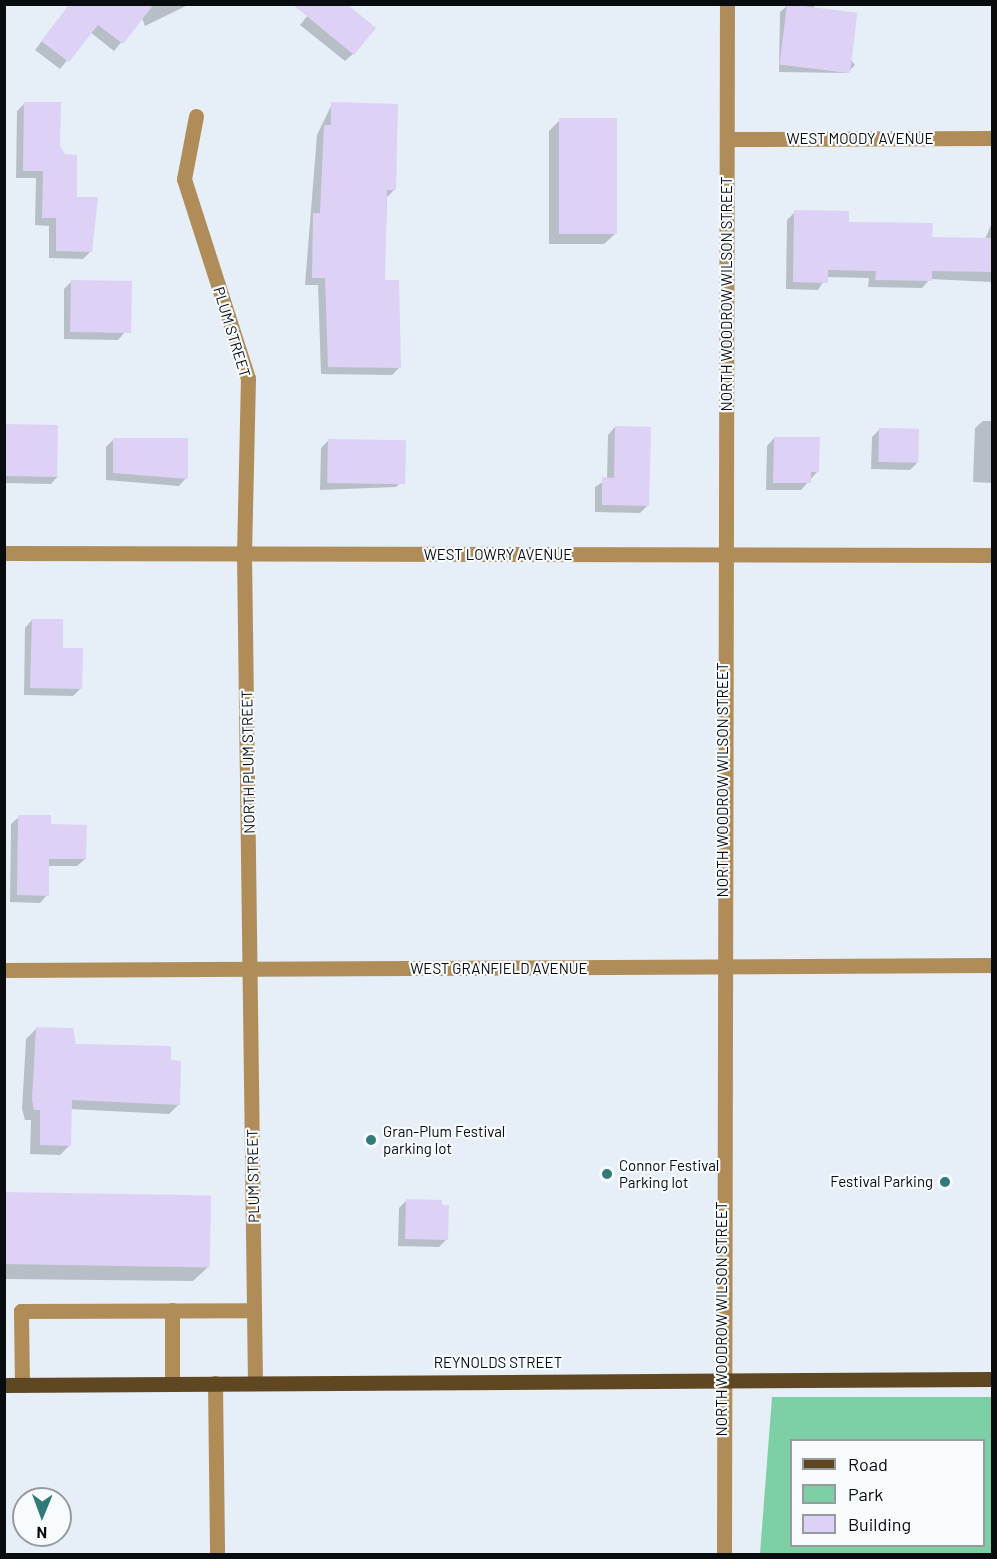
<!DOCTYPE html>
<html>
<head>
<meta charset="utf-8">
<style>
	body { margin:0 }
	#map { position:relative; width:997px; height:1559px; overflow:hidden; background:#e6eef7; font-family:Barlow,sans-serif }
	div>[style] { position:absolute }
	.green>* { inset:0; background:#7dd0a6 }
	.shadow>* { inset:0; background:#0003 }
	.building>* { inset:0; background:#ddd2f5; transform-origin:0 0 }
	.minor>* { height:15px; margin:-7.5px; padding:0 7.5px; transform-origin:7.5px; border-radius:7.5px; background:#b08d58 }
	.major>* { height:15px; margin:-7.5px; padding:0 7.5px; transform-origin:7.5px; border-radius:7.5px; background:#5f4722 }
	.dots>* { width:16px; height:16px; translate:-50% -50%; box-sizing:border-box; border:3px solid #f7fbfe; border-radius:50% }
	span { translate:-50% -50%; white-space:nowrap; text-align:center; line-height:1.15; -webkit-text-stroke:4.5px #f7fbfe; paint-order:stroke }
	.street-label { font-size:15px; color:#090c0f }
	.poi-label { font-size:15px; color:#090c0f }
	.left { translate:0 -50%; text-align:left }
	.right { translate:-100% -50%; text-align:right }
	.frame { position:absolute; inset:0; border:6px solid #090c0f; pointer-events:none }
	.legend { position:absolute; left:790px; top:1439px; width:195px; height:108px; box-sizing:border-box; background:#f7fbfe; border:2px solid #989b9e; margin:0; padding:8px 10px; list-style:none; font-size:18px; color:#090c0f }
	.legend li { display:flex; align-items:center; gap:12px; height:30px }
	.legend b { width:30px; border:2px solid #989b9e }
	.north { position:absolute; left:12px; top:1487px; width:60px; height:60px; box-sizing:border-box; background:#f7fbfe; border:2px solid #989b9e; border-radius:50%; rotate:181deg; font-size:16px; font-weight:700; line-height:24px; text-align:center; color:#090c0f }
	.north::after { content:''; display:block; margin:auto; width:21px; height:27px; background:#307a78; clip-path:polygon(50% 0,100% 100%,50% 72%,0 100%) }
</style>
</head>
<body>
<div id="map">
	<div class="green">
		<div style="clip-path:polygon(evenodd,772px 1397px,992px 1397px,992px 1554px,760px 1554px,772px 1397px,792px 1440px,984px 1440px,984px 1546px,792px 1546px,792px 1440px)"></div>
	</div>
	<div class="shadow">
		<div style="clip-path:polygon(70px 4px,137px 23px,114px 51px,90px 32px,60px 69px,35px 50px)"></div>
		<div style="clip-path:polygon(137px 4px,188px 4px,188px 5px,145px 26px)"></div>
		<div style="clip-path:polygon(317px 4px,353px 54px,345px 61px,300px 25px)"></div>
		<div style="clip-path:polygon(788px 5px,814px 5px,814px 14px,855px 65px,847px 73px,779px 72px,780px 12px)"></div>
		<div style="clip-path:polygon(25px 103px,75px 198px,91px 251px,83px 259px,49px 258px,49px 226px,35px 225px,36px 178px,16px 178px,17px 111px)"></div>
		<div style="clip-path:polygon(332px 104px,394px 190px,387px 197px,384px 282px,399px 368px,392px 375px,321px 374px,318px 285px,305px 285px,317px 135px)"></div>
		<div style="clip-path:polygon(560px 120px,616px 233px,604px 244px,549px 244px,549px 131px)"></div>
		<div style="clip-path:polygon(795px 212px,931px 238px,985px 239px,992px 223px,992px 282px,930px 279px,922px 288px,868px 287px,869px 278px,826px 277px,818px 290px,786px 289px,787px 220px)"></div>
		<div style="clip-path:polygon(72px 281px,125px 332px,118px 340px,64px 339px,64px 289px)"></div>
		<div style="clip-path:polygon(983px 421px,992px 421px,992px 483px,973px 482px,975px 428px)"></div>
		<div style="clip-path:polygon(4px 426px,58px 476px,51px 484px,4px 483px)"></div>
		<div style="clip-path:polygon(615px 427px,648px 505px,640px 513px,595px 512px,595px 487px,607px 479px,608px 435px)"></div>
		<div style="clip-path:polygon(880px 429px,917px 463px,910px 470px,871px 469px,872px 437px)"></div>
		<div style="clip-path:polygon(774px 438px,818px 471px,801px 490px,766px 490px,767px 446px)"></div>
		<div style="clip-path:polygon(113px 440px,186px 478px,179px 486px,106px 480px,106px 447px)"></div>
		<div style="clip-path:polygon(329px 440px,404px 480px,396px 487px,320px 490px,321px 448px)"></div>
		<div style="clip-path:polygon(32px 620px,61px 649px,81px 688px,73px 696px,24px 695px,25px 628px)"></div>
		<div style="clip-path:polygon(19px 817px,50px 826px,85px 859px,77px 866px,48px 866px,47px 895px,40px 903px,10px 902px,11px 824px)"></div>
		<div style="clip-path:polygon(36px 1029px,75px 1046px,169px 1062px,179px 1104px,169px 1114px,70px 1109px,70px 1145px,60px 1155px,30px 1154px,31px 1120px,25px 1120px,22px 1109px,26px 1039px)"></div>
		<div style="clip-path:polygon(4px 1193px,208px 1267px,193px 1281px,4px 1279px)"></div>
		<div style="clip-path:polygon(407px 1200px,447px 1239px,439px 1247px,398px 1246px,399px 1208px)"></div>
	</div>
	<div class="building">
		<div style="clip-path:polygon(70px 4px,154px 4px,123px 44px,98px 25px,69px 62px,41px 41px)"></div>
		<div style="clip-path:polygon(292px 4px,347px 4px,376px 28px,354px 55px)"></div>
		<div style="left:787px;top:4px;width:71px;height:61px;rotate:7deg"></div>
		<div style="clip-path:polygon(24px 102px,61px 102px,60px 145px,65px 154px,77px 155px,77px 197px,98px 197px,92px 252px,56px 251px,56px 218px,42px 218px,43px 171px,23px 171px)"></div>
		<div style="clip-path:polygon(331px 102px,398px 104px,396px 190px,387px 190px,385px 280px,399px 280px,401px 368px,328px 367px,325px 278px,312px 278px,313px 213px,320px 213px,324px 125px,331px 125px)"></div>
		<div style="left:559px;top:118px;width:58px;height:116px"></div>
		<div style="clip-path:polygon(794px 210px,849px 211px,849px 222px,933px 223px,932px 237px,993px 238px,993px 272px,932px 271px,932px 281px,875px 280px,876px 271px,828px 270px,828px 283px,793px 282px)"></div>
		<div style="left:71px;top:280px;width:61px;height:52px;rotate:1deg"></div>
		<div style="left:4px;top:424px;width:54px;height:52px;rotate:1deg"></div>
		<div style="clip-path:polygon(615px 426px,651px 427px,649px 506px,602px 505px,602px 477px,614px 478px)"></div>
		<div style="left:879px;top:428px;width:40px;height:34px;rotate:1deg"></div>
		<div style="clip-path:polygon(774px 437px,820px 437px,819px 472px,811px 472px,811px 483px,773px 483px)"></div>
		<div style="clip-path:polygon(113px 438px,188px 438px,188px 479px,113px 473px)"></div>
		<div style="left:328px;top:439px;width:78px;height:44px;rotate:1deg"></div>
		<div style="clip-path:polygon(32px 619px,63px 619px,63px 648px,83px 648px,82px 689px,30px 688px)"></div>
		<div style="clip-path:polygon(18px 815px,51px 815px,51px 824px,87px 825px,86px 859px,49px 859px,49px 896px,17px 895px)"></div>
		<div style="clip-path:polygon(36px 1027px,73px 1028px,76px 1044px,171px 1046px,171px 1060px,181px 1061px,180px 1105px,72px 1100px,71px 1146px,40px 1145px,40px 1110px,34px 1110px,32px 1099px)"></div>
		<div style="left:4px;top:1192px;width:207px;height:72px;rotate:1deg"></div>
		<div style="clip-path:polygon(406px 1199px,442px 1200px,442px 1205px,449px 1205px,448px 1240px,405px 1239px)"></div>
	</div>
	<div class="minor">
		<div style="left:196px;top:116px;width:64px;rotate:100.8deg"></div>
		<div style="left:184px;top:179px;width:209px;rotate:72.2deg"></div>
		<div style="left:248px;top:378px;width:176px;rotate:91.3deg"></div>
		<div style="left:244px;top:554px;width:829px;rotate:89.24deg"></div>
		<div style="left:728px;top:139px;width:264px;rotate:-0.2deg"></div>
		<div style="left:4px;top:553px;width:988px;rotate:0.12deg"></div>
		<div style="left:4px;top:970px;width:988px;rotate:-0.29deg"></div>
		<div style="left:172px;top:1310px;width:74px;rotate:90deg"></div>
		<div style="left:215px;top:1383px;width:171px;rotate:89.3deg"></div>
		<div style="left:22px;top:1385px;width:74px;rotate:-90.8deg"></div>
		<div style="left:21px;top:1311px;width:233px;rotate:-0.2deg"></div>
		<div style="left:724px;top:1554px;width:1550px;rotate:-89.89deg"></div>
	</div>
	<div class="major">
		<div style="left:4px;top:1385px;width:988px;rotate:-0.35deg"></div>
	</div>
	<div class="dots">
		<div style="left:371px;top:1140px;background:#307a78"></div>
		<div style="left:607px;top:1174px;background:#307a78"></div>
		<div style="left:945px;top:1182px;background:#307a78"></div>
	</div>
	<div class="street-label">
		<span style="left:860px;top:139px">WEST MOODY AVENUE</span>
		<span style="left:727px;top:294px;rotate:-90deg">NORTH WOODROW WILSON STREET</span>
		<span style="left:232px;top:332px;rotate:73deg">PLUM STREET</span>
		<span style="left:498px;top:555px">WEST LOWRY AVENUE</span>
		<span style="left:248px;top:762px;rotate:-91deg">NORTH PLUM STREET</span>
		<span style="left:723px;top:780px;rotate:-90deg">NORTH WOODROW WILSON STREET</span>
		<span style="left:499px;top:969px">WEST GRANFIELD AVENUE</span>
		<span style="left:253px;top:1176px;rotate:-91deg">PLUM STREET</span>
		<span style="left:722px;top:1319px;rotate:-90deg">NORTH WOODROW WILSON STREET</span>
		<span style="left:498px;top:1363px">REYNOLDS STREET</span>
	</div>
	<div class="poi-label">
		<span class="left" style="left:383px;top:1140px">Gran-Plum Festival<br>parking lot</span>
		<span class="left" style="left:619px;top:1174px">Connor Festival<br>Parking lot</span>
		<span class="right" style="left:933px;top:1182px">Festival Parking</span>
	</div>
	<div class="frame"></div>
	<ul class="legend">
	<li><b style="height:8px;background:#5f4722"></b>Road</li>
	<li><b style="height:16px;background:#7dd0a6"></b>Park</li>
	<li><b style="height:16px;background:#ddd2f5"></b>Building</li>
	</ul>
	<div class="north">N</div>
</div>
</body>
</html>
